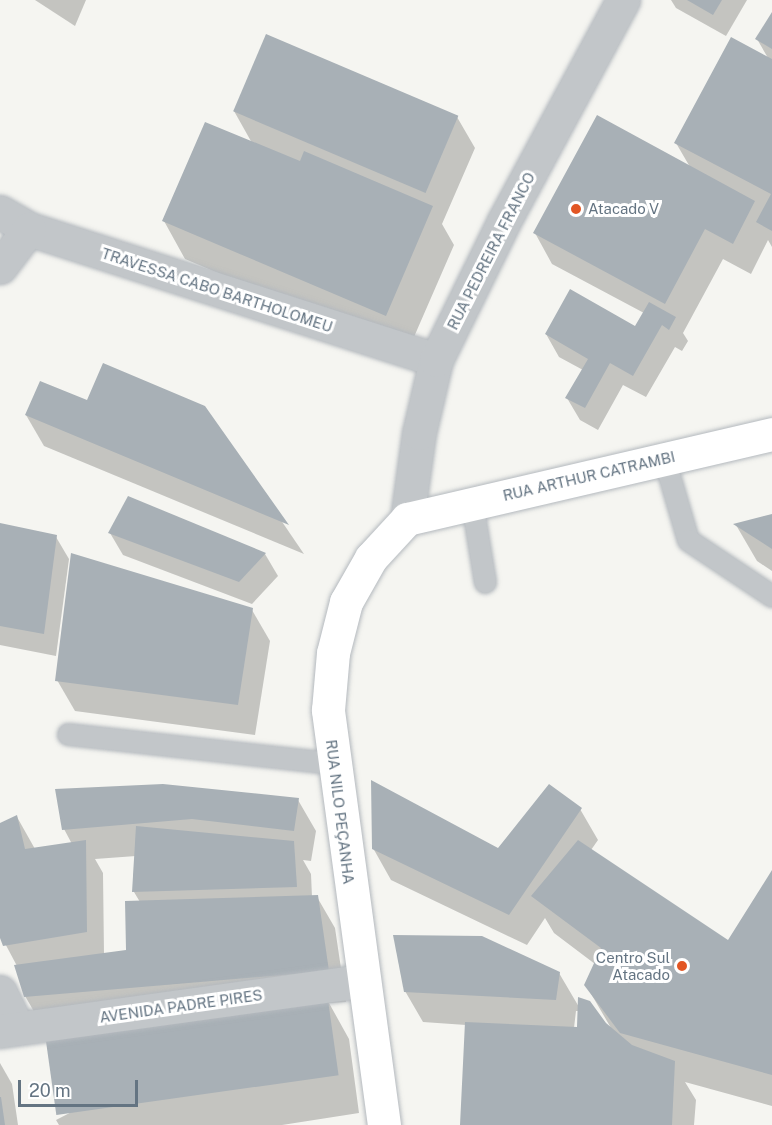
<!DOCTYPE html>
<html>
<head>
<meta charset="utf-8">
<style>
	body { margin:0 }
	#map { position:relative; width:772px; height:1125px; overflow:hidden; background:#f5f5f1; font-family:"Public Sans",sans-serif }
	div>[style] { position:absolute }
	.shadow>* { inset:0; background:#0003 }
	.building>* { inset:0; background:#a8b0b6; transform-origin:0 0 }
	.roads { filter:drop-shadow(0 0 2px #b4b9be) drop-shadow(0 0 2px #b4b9be) }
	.lane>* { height:21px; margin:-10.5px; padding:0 10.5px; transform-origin:10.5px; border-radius:10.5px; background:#c2c6c9 }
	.street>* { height:33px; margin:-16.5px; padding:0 16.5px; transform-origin:16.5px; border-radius:16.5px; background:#c2c6c9 }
	.secondary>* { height:33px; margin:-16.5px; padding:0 16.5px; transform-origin:16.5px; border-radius:16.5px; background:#fff }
	.dots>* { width:16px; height:16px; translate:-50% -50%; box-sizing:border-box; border:3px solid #fff; border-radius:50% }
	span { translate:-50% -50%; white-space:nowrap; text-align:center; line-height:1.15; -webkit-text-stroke:6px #fff; paint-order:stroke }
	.poi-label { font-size:15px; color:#647482 }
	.left { translate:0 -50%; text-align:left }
	.right { translate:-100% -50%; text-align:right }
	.street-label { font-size:15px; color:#647482 }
	.scale { position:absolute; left:18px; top:1080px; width:120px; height:27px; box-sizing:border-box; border:3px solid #647482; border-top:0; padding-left:8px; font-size:18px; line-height:21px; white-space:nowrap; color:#647482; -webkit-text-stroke:4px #fff; paint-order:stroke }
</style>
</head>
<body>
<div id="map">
	<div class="shadow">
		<div style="clip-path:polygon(35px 0,86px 0,75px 26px)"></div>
		<div style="clip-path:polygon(671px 0,747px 0,726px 36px,676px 8px)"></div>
		<div style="clip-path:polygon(772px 15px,772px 247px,768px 240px,751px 274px,723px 259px,683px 333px,688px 341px,682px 351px,675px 347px,646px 397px,623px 385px,598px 430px,580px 420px,567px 398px,583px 370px,559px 357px,546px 334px,636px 328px,644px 313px,552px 264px,535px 233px,690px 167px,676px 143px,768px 58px,757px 39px)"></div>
		<div style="clip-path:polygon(234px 111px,457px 117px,475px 148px,442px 224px,454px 245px,407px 353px,185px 259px,164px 221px,252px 143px)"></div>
		<div style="clip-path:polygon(88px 402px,204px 407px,304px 554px,44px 446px,26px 415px)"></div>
		<div style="clip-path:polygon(129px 498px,265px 554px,278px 576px,252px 604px,123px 555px,110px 533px)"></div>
		<div style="clip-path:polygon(772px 516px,772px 571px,757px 561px,736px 525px)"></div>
		<div style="clip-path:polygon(0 525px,56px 537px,69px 559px,56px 656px,0 645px)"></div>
		<div style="clip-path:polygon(252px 610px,270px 641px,255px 735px,75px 711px,57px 680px)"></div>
		<div style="clip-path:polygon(evenodd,298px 800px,316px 831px,311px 861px,303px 860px,311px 874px,312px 897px,317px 897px,335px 928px,346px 1002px,329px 1003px,349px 1039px,359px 1113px,282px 1125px,59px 1125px,56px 1120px,268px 1011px,43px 1027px,25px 996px,17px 966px,0 934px,0 825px,17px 817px,35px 849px,72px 844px,64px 829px,298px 800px,136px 856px,134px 892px,140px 902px,127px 951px,104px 954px,103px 873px,95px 859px,136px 856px)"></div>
		<div style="clip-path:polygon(evenodd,580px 809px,598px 840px,591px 850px,729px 942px,772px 875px,772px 1106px,685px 1082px,696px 1100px,694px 1125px,462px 1125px,466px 1025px,423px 1022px,405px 991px,559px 973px,579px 1007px,611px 1028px,586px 985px,595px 964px,554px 933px,545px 918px,527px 945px,391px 880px,373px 848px,498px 850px,580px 809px,576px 1011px,579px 1011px,578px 1028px,574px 1028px,576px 1011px)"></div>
		<div style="clip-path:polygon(0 1063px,12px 1084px,18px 1125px,0 1125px)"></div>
	</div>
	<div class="building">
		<div style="clip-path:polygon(687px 0,722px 0,713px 15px)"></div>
		<div style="clip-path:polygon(772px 12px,772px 49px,755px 39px)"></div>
		<div style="left:266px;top:34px;width:209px;height:84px;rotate:23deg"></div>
		<div style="clip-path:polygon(731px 37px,772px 59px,772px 231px,756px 222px,771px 194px,674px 143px)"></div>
		<div style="clip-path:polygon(597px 115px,755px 201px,733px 244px,705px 229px,665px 304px,533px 233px)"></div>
		<div style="clip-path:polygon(205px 122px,300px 161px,304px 151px,433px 206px,386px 316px,162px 221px)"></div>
		<div style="clip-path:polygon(570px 289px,635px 326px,649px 302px,676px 317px,669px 330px,662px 325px,633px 376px,610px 363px,585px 408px,565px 398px,588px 359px,545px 334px)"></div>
		<div style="clip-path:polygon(103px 363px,205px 406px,289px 525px,25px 415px,40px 381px,87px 400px)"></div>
		<div style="clip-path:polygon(128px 496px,266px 553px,239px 582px,108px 533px)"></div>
		<div style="clip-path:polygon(772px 514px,772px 549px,733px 524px)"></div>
		<div style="clip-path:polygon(0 523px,57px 535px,44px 634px,0 626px)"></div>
		<div style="clip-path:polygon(71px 553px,253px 608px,238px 705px,55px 681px)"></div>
		<div style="clip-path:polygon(371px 780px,498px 848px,549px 784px,582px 808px,509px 915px,372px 849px)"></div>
		<div style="clip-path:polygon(163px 784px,299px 798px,294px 831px,192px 819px,62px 830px,55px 789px)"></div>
		<div style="clip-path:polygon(17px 815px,25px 849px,86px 840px,87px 932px,3px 946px,0 938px,0 823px)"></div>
		<div style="clip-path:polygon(136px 826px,294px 841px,297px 887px,132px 892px)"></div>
		<div style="clip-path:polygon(578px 840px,728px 940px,772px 870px,772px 1075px,620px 1033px,584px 985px,601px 948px,531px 896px)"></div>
		<div style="clip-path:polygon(318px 895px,329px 971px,24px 997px,14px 965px,126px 950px,125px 901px)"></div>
		<div style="clip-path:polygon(393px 935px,482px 936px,560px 972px,556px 1000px,404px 992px)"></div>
		<div style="clip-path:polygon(578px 997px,590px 1001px,606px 1023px,632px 1045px,675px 1061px,672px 1125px,460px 1125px,465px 1022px,577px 1027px)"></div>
		<div style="left:328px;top:1000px;width:76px;height:285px;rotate:82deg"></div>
		<div style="clip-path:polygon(0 1097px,1px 1097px,5px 1125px,0 1125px)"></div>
	</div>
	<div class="roads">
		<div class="lane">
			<div style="left:664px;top:458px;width:85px;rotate:73.7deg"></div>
			<div style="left:688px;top:540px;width:101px;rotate:33.7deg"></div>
			<div style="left:472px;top:503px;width:80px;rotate:80.7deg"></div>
			<div style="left:68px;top:734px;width:266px;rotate:6.3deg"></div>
		</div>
		<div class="street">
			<div style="left:0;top:212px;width:34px;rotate:30deg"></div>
			<div style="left:29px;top:229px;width:428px;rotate:17.8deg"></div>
			<div style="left:0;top:267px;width:48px;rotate:-52.7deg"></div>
			<div style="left:407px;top:519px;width:87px;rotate:-82.1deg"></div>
			<div style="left:419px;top:433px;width:75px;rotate:-76.9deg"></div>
			<div style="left:436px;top:360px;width:155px;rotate:-63.9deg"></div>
			<div style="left:504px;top:221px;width:251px;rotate:-61.7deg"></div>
			<div style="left:0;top:992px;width:39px;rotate:64deg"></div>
			<div style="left:0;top:1031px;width:365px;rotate:-7.9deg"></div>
		</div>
		<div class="secondary">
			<div style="left:384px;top:1125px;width:419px;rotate:-97.7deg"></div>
			<div style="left:328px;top:710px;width:57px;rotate:-85deg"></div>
			<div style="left:333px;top:653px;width:53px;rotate:-75.7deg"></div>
			<div style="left:346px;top:602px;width:51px;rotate:-60.4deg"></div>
			<div style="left:371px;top:558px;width:53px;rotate:-47.3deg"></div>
			<div style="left:407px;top:519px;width:375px;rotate:-13.1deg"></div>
		</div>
	</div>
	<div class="dots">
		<div style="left:576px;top:209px;background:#e25624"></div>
		<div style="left:682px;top:966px;background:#e25624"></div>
	</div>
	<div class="poi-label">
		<span class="left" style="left:588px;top:209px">Atacado V</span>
		<span class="right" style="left:670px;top:966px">Centro Sul<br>Atacado</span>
	</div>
	<div class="street-label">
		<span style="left:491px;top:251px;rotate:-63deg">RUA PEDREIRA FRANCO</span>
		<span style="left:217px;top:290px;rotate:18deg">TRAVESSA CABO BARTHOLOMEU</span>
		<span style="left:589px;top:476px;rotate:-13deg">RUA ARTHUR CATRAMBI</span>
		<span style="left:340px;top:812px;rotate:83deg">RUA NILO PEÇANHA</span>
		<span style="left:181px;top:1006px;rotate:-8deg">AVENIDA PADRE PIRES</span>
	</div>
	<div class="scale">20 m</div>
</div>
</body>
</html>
